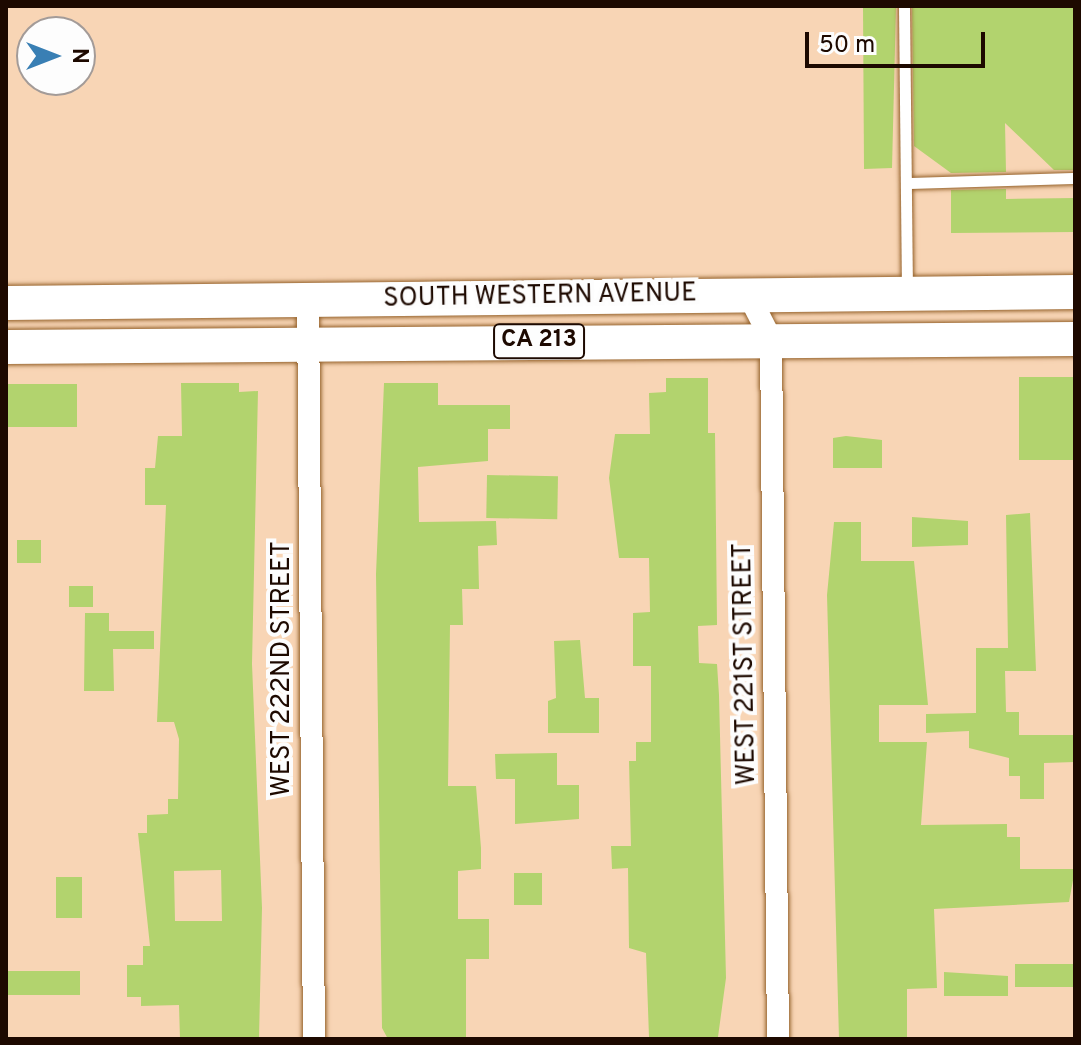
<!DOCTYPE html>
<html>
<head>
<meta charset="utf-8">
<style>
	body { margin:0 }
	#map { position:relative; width:1081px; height:1045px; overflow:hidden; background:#f8d5b5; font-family:Overpass,sans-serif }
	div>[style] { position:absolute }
	.building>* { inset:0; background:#b2d36e; transform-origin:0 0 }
	.roads { filter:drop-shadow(0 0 2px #95622b) drop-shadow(0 0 2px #95622b) }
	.lane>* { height:11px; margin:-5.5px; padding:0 5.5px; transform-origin:5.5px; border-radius:5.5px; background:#fff }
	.street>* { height:22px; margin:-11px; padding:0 11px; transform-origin:11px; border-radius:11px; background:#fff }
	.primary>* { height:34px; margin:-17px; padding:0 17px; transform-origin:17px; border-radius:17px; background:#fff }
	span { translate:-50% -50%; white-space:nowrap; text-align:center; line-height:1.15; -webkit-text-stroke:8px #fdfdfd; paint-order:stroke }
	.shield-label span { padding:2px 6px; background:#fdfdfd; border:2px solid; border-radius:6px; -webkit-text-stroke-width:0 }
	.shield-label { font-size:24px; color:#1d0900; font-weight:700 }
	.street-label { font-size:26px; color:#1d0900 }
	.frame { position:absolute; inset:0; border:8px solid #1d0900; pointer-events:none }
	.north { position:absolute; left:16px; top:16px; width:80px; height:80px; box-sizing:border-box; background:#fdfdfd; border:2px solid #a39b98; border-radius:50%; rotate:90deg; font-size:22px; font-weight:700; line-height:32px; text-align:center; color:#1d0900 }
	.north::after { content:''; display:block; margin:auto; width:28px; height:36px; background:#397fb4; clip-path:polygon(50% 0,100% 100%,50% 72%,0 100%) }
	.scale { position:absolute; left:805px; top:32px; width:180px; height:36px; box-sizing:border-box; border:4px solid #1d0900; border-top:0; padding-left:10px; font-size:24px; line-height:28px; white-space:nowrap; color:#1d0900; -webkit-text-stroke:6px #fdfdfd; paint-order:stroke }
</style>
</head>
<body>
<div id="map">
	<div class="building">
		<div style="clip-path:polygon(863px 6px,896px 6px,892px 168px,864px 169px)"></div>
		<div style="clip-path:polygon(912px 6px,1075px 6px,1075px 170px,1054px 170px,1005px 123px,1006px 172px,951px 173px,914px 146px)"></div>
		<div style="clip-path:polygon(1006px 189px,1006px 199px,1075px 198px,1075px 232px,951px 233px,951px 190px)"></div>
		<div style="left:1075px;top:377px;width:83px;height:56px;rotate:90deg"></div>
		<div style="clip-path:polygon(666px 378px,708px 378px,708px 433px,715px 433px,717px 625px,698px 626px,699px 663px,717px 664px,719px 695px,726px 978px,718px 1037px,649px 1037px,646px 953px,629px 948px,628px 868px,612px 869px,611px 846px,631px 846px,629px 761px,636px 761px,636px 742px,651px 742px,651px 666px,633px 666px,633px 613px,650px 612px,649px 558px,619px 558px,609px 478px,615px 434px,650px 434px,649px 393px,666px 392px)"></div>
		<div style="clip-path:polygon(evenodd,181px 383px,239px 383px,239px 392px,258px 391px,252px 664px,262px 908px,259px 1039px,180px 1039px,179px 1005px,141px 1006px,141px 997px,127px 997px,127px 965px,143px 965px,143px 946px,150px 946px,138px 833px,147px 833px,147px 815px,168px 814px,168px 799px,178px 799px,179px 739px,174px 722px,157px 722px,166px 505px,145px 505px,145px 468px,155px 468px,158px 436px,182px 436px,181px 383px,221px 870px,222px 921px,175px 921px,174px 871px,221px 870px)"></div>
		<div style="clip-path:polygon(384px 383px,438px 383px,438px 405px,510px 405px,510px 429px,488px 429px,488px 461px,418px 467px,419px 522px,496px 521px,497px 545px,478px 546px,479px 589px,462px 589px,463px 625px,450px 625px,448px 786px,476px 786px,481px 848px,481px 869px,458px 871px,458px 919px,489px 919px,489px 959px,466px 959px,466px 1038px,388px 1039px,382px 1028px,376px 574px)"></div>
		<div style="left:77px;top:384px;width:43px;height:71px;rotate:90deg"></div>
		<div style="clip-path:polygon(846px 436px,882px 440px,882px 468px,833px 468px,833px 438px)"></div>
		<div style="left:487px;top:475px;width:71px;height:43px;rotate:1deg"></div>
		<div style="clip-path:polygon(1030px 513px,1036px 671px,1005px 671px,1006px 712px,1019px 712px,1019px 735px,1075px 735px,1075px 762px,1044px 763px,1044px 799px,1020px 799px,1020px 776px,1009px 776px,1009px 758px,969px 748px,969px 731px,926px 733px,926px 714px,976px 713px,976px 648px,1008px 648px,1006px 515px)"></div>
		<div style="clip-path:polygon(912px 517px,968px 521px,968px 545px,912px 547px)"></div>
		<div style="clip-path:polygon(834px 522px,861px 522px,861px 561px,914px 561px,928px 705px,879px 705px,879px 742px,927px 742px,921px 825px,1007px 824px,1007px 837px,1020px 837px,1020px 869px,1075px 869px,1069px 902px,934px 909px,937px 988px,907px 989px,907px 1037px,839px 1039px,827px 595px)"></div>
		<div style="left:41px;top:540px;width:23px;height:24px;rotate:90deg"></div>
		<div style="left:69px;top:586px;width:24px;height:21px"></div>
		<div style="clip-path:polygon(85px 613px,109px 613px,109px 631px,154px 631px,154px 649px,113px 649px,114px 691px,84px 691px)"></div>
		<div style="clip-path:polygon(580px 640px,585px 698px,599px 698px,599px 733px,548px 733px,548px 701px,556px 698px,554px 641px)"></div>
		<div style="clip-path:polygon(557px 753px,557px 785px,579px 785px,579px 819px,515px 824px,515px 779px,496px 779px,495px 754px)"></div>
		<div style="left:514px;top:873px;width:28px;height:32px"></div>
		<div style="left:82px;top:877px;width:41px;height:26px;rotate:90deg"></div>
		<div style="left:1015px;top:964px;width:60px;height:23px"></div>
		<div style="left:80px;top:971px;width:24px;height:74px;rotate:90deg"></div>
		<div style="clip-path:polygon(944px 972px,1008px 976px,1008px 996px,944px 996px)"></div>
	</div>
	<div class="roads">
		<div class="lane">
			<div style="left:904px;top:6px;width:283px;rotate:89.4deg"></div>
			<div style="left:907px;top:183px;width:168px;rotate:-1.7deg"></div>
		</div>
		<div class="street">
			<div style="left:748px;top:294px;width:51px;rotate:62.9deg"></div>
			<div style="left:771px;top:339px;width:700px;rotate:89.43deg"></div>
			<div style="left:308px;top:299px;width:740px;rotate:89.54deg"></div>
		</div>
		<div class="primary">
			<div style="left:6px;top:303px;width:1069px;rotate:-0.59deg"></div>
			<div style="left:6px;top:347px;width:1069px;rotate:-0.43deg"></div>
		</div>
	</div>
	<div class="shield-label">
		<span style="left:539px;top:341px">CA 213</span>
	</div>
	<div class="street-label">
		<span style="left:540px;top:297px;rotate:-1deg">SOUTH WESTERN AVENUE</span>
		<span style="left:746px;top:664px;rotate:-91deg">WEST 221ST STREET</span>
		<span style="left:283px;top:669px;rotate:-90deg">WEST 222ND STREET</span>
	</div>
	<div class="frame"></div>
	<div class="north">N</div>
	<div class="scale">50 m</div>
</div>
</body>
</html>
